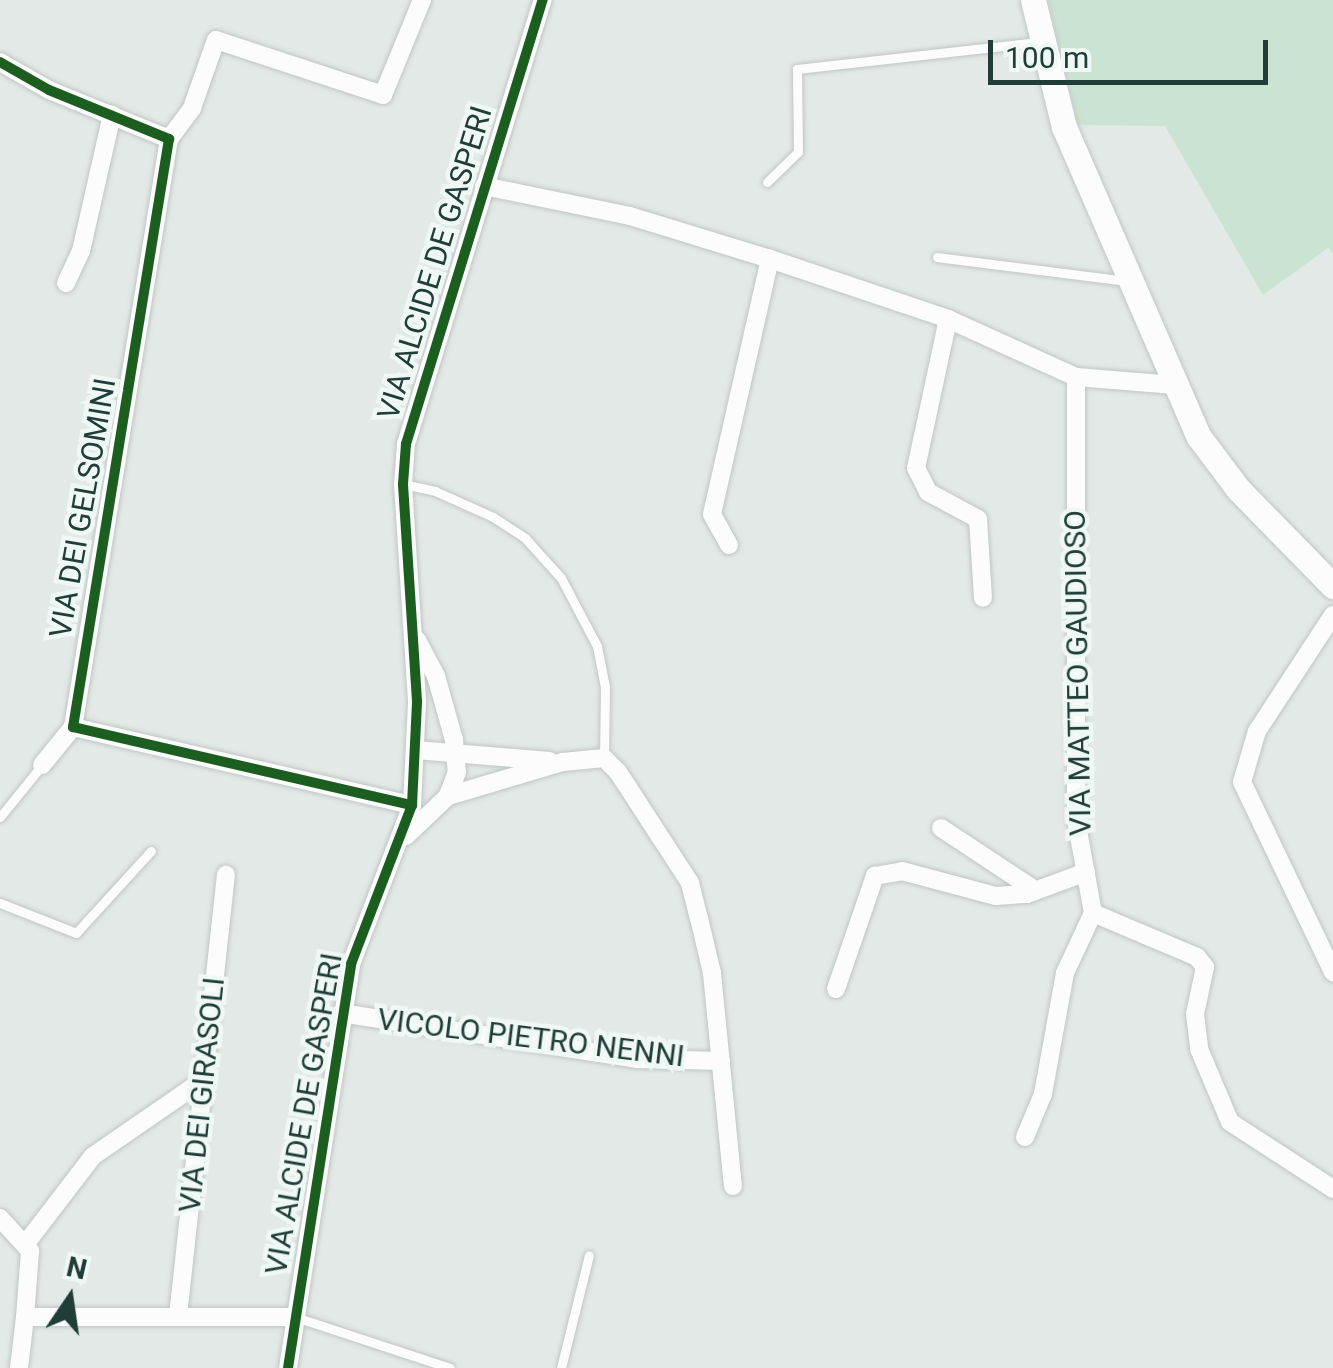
<!DOCTYPE html>
<html>
<head>
<meta charset="utf-8">
<style>
	body { margin:0 }
	#map { position:relative; width:1333px; height:1368px; overflow:hidden; background:#e3e9e6; font-family:Roboto,sans-serif }
	div>[style] { position:absolute }
	.green>* { inset:0; background:#cbe3d3 }
	.roads { filter:drop-shadow(0 0 2px #c0c6c4) drop-shadow(0 0 2px #c0c6c4) }
	.lane>* { height:9px; margin:-4.5px; padding:0 4.5px; transform-origin:4.5px; border-radius:4.5px; background:#fbfcfb }
	.street>* { height:18px; margin:-9px; padding:0 9px; transform-origin:9px; border-radius:9px; background:#fbfcfb }
	.secondary>* { height:25px; margin:-12.5px; padding:0 12.5px; transform-origin:12.5px; border-radius:12.5px; background:#fbfcfb }
	.cycleway>* { height:10px; margin:-5px; padding:0 5px; transform-origin:5px; border-radius:5px; background:#1b5e20 }
	span { translate:-50% -50%; white-space:nowrap; text-align:center; line-height:1.15; -webkit-text-stroke:9px #f0f8f5; paint-order:stroke }
	.street-label { font-size:30px; color:#203d37 }
	.north { position:absolute; left:20px; top:1248px; width:100px; height:100px; -webkit-text-stroke:8px #f0f8f5; paint-order:stroke; rotate:13deg; font-size:28px; font-weight:700; line-height:40px; text-align:center; color:#203d37 }
	.north::after { content:''; display:block; margin:auto; width:35px; height:45px; background:#203d37; clip-path:polygon(50% 0,100% 100%,50% 72%,0 100%) }
	.scale { position:absolute; left:988px; top:40px; width:280px; height:45px; box-sizing:border-box; border:5px solid #203d37; border-top:0; padding-left:12px; font-size:30px; line-height:35px; white-space:nowrap; color:#203d37; -webkit-text-stroke:8px #f0f8f5; paint-order:stroke }
</style>
</head>
<body>
<div id="map">
	<div class="green">
		<div style="clip-path:polygon(1048px 0,1333px 0,1333px 254px,1328px 248px,1263px 295px,1165px 126px,1078px 125px)"></div>
	</div>
	<div class="roads">
		<div class="lane">
			<div style="left:767px;top:182px;width:43px;rotate:-44.1deg"></div>
			<div style="left:798px;top:152px;width:83px;rotate:-90.7deg"></div>
			<div style="left:797px;top:69px;width:243px;rotate:-6.4deg"></div>
			<div style="left:937px;top:257px;width:191px;rotate:7.2deg"></div>
			<div style="left:403px;top:484px;width:33px;rotate:12deg"></div>
			<div style="left:435px;top:491px;width:64px;rotate:24.1deg"></div>
			<div style="left:493px;top:517px;width:38px;rotate:33deg"></div>
			<div style="left:525px;top:538px;width:54px;rotate:48deg"></div>
			<div style="left:561px;top:578px;width:77px;rotate:62.1deg"></div>
			<div style="left:597px;top:646px;width:42px;rotate:79deg"></div>
			<div style="left:605px;top:687px;width:70px;rotate:90.8deg"></div>
			<div style="left:0;top:817px;width:67px;rotate:-51.1deg"></div>
			<div style="left:0;top:903px;width:82px;rotate:21.5deg"></div>
			<div style="left:76px;top:933px;width:111px;rotate:-47.6deg"></div>
			<div style="left:295px;top:1317px;width:163px;rotate:18.2deg"></div>
			<div style="left:561px;top:1368px;width:116px;rotate:-76.1deg"></div>
		</div>
		<div class="street">
			<div style="left:0;top:62px;width:56px;rotate:29.7deg"></div>
			<div style="left:49px;top:90px;width:130px;rotate:22.2deg"></div>
			<div style="left:169px;top:139px;width:596px;rotate:99.27deg"></div>
			<div style="left:73px;top:727px;width:348px;rotate:13deg"></div>
			<div style="left:169px;top:139px;width:39px;rotate:-53deg"></div>
			<div style="left:192px;top:108px;width:72px;rotate:-70.6deg"></div>
			<div style="left:216px;top:40px;width:176px;rotate:18.2deg"></div>
			<div style="left:383px;top:95px;width:103px;rotate:-67.7deg"></div>
			<div style="left:484px;top:186px;width:149px;rotate:11.6deg"></div>
			<div style="left:630px;top:216px;width:146px;rotate:17.1deg"></div>
			<div style="left:770px;top:259px;width:188px;rotate:18.6deg"></div>
			<div style="left:948px;top:319px;width:141px;rotate:24.4deg"></div>
			<div style="left:1076px;top:377px;width:99px;rotate:4.6deg"></div>
			<div style="left:66px;top:283px;width:35px;rotate:-65deg"></div>
			<div style="left:81px;top:251px;width:140px;rotate:-77.2deg"></div>
			<div style="left:948px;top:319px;width:152px;rotate:102.1deg"></div>
			<div style="left:916px;top:468px;width:27px;rotate:63deg"></div>
			<div style="left:928px;top:492px;width:57px;rotate:28.4deg"></div>
			<div style="left:978px;top:519px;width:79px;rotate:86.4deg"></div>
			<div style="left:729px;top:545px;width:35px;rotate:-119deg"></div>
			<div style="left:712px;top:514px;width:262px;rotate:-77.2deg"></div>
			<div style="left:1333px;top:615px;width:139px;rotate:123.2deg"></div>
			<div style="left:1257px;top:731px;width:53px;rotate:106.4deg"></div>
			<div style="left:1242px;top:782px;width:211px;rotate:64.4deg"></div>
			<div style="left:417px;top:640px;width:41px;rotate:62.2deg"></div>
			<div style="left:436px;top:676px;width:66px;rotate:74.3deg"></div>
			<div style="left:454px;top:740px;width:32px;rotate:85deg"></div>
			<div style="left:457px;top:772px;width:26px;rotate:111deg"></div>
			<div style="left:416px;top:750px;width:134px;rotate:4.7deg"></div>
			<div style="left:42px;top:765px;width:49px;rotate:-50.8deg"></div>
			<div style="left:941px;top:828px;width:113px;rotate:33.4deg"></div>
			<div style="left:406px;top:836px;width:58px;rotate:-43.6deg"></div>
			<div style="left:448px;top:796px;width:120px;rotate:-16.5deg"></div>
			<div style="left:563px;top:762px;width:41px;rotate:-5.6deg"></div>
			<div style="left:604px;top:758px;width:20px;rotate:45deg"></div>
			<div style="left:618px;top:772px;width:132px;rotate:57deg"></div>
			<div style="left:690px;top:883px;width:36px;rotate:76deg"></div>
			<div style="left:699px;top:918px;width:57px;rotate:76.7deg"></div>
			<div style="left:712px;top:973px;width:214px;rotate:84.4deg"></div>
			<div style="left:1093px;top:913px;width:113px;rotate:22.9deg"></div>
			<div style="left:1197px;top:957px;width:13px;rotate:51deg"></div>
			<div style="left:1205px;top:967px;width:48px;rotate:102deg"></div>
			<div style="left:1195px;top:1014px;width:35px;rotate:83deg"></div>
			<div style="left:1199px;top:1049px;width:79px;rotate:67deg"></div>
			<div style="left:1230px;top:1122px;width:123px;rotate:33deg"></div>
			<div style="left:836px;top:989px;width:120px;rotate:-71deg"></div>
			<div style="left:875px;top:876px;width:27px;rotate:-10deg"></div>
			<div style="left:902px;top:871px;width:97px;rotate:14.9deg"></div>
			<div style="left:996px;top:896px;width:31px;rotate:-4deg"></div>
			<div style="left:1027px;top:894px;width:63px;rotate:-20.4deg"></div>
			<div style="left:341px;top:1013px;width:301px;rotate:8.8deg"></div>
			<div style="left:638px;top:1059px;width:83px;rotate:1.4deg"></div>
			<div style="left:1025px;top:1137px;width:47px;rotate:-67.3deg"></div>
			<div style="left:1043px;top:1094px;width:123px;rotate:-79.7deg"></div>
			<div style="left:1065px;top:973px;width:66px;rotate:-65deg"></div>
			<div style="left:1093px;top:913px;width:96px;rotate:-100.3deg"></div>
			<div style="left:1076px;top:819px;width:442px;rotate:-90deg"></div>
			<div style="left:0;top:1218px;width:45px;rotate:47.7deg"></div>
			<div style="left:30px;top:1251px;width:66px;rotate:94.3deg"></div>
			<div style="left:25px;top:1317px;width:270px"></div>
			<div style="left:27px;top:1242px;width:108px;rotate:-52.5deg"></div>
			<div style="left:93px;top:1156px;width:134px;rotate:-34.6deg"></div>
			<div style="left:178px;top:1316px;width:444px;rotate:-83.8deg"></div>
			<div style="left:19px;top:1368px;width:51px;rotate:-83.3deg"></div>
			<div style="left:288px;top:1368px;width:409px;rotate:-81.1deg"></div>
			<div style="left:351px;top:964px;width:170px;rotate:-69deg"></div>
			<div style="left:412px;top:805px;width:104px;rotate:-87.2deg"></div>
			<div style="left:417px;top:701px;width:217px;rotate:-93.7deg"></div>
			<div style="left:403px;top:484px;width:40px;rotate:-85.7deg"></div>
			<div style="left:406px;top:444px;width:465px;rotate:-72.9deg"></div>
		</div>
		<div class="secondary">
			<div style="left:1033px;top:0;width:131px;rotate:76.3deg"></div>
			<div style="left:1064px;top:127px;width:338px;rotate:66.5deg"></div>
			<div style="left:1199px;top:437px;width:65px;rotate:53.1deg"></div>
			<div style="left:1238px;top:489px;width:136px;rotate:45.6deg"></div>
		</div>
	</div>
	<div class="cycleway">
		<div style="left:0;top:62px;width:56px;rotate:29.7deg"></div>
		<div style="left:49px;top:90px;width:130px;rotate:22.2deg"></div>
		<div style="left:169px;top:139px;width:596px;rotate:99.27deg"></div>
		<div style="left:73px;top:727px;width:348px;rotate:13deg"></div>
		<div style="left:288px;top:1368px;width:409px;rotate:-81.1deg"></div>
		<div style="left:351px;top:964px;width:170px;rotate:-69deg"></div>
		<div style="left:412px;top:805px;width:104px;rotate:-87.2deg"></div>
		<div style="left:417px;top:701px;width:217px;rotate:-93.7deg"></div>
		<div style="left:403px;top:484px;width:40px;rotate:-85.7deg"></div>
		<div style="left:406px;top:444px;width:465px;rotate:-72.9deg"></div>
	</div>
	<div class="street-label">
		<span style="left:435px;top:263px;rotate:-73deg">VIA ALCIDE DE GASPERI</span>
		<span style="left:83px;top:508px;rotate:-80deg">VIA DEI GELSOMINI</span>
		<span style="left:1078px;top:673px;rotate:-91deg">VIA MATTEO GAUDIOSO</span>
		<span style="left:531px;top:1038px;rotate:7deg">VICOLO PIETRO NENNI</span>
		<span style="left:202px;top:1095px;rotate:-84deg">VIA DEI GIRASOLI</span>
		<span style="left:304px;top:1114px;rotate:-80deg">VIA ALCIDE DE GASPERI</span>
	</div>
	<div class="north">N</div>
	<div class="scale">100 m</div>
</div>
</body>
</html>
